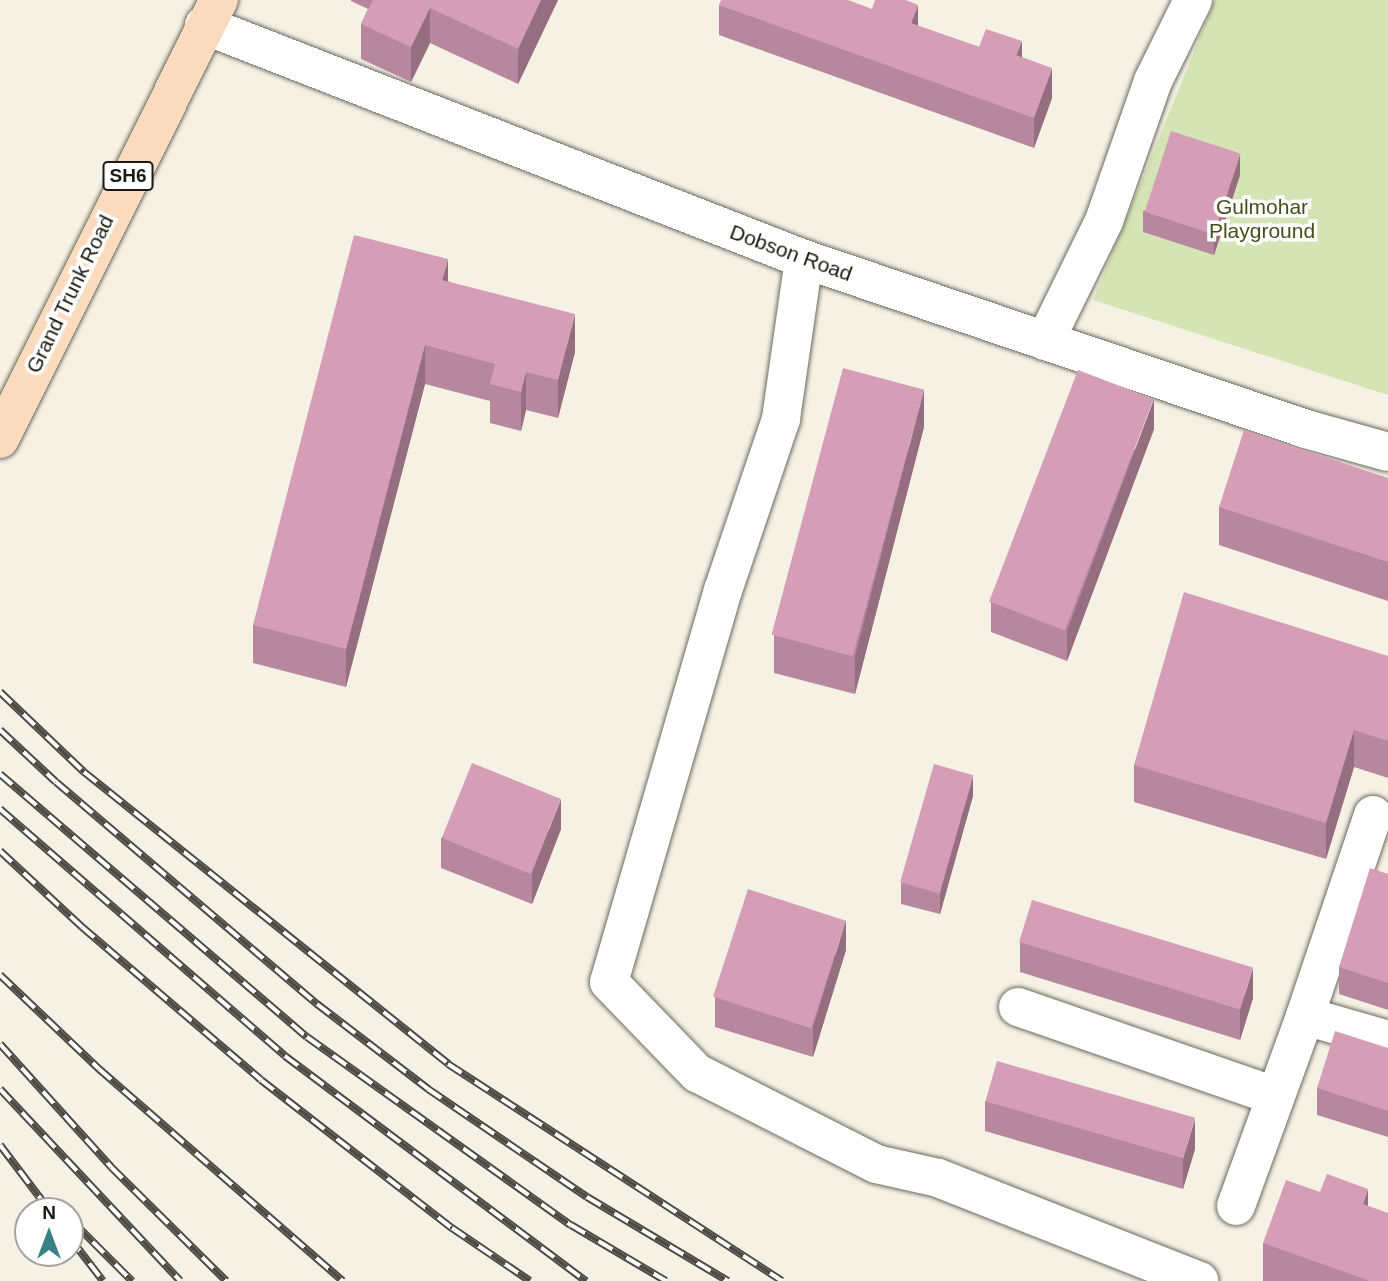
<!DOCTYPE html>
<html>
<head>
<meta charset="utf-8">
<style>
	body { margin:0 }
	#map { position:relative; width:1388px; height:1281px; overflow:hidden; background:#f5f1e5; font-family:Arial,sans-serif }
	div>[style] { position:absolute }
	.green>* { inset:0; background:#d4e4b4 }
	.roads { filter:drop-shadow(0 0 2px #6c695e) drop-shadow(0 0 2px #6c695e) }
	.minor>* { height:38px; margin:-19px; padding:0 19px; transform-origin:19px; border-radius:19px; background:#fff }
	.secondary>* { height:38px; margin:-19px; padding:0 19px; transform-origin:19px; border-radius:19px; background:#fff }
	.primary>* { height:38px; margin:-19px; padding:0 19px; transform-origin:19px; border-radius:19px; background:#fadbbe }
	.rail>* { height:8px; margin-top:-4px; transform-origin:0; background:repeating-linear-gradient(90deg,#fff 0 16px,#4d4b45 0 32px); box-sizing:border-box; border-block:2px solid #4d4b45 }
	.wall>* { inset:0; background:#b7889d }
	.shaded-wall>* { inset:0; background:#956f7f }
	.building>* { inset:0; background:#d59eb6; transform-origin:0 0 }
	span { translate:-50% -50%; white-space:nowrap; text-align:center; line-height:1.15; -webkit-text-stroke:7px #fff; paint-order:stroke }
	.shield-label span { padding:2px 5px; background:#fff; border:2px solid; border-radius:5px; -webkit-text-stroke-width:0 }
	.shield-label { font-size:19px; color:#1a1915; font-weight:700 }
	.park-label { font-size:21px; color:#435119 }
	.street-label { font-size:21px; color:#1a1915 }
	.north { position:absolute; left:14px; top:1197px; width:70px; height:70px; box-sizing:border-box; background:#fff; border:2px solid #a3a3a1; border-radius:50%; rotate:0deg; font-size:19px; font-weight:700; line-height:28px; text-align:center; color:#1a1915 }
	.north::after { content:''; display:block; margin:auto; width:24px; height:32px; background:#398284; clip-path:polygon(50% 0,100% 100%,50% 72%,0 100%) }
</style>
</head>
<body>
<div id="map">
	<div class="green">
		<div style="clip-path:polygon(1215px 0,1388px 0,1388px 395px,1093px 300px)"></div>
	</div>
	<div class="roads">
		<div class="minor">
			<div style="left:804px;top:259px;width:162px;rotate:98.2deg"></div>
			<div style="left:781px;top:419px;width:181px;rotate:108.7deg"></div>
			<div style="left:723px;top:590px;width:408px;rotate:106.2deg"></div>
			<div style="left:609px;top:982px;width:127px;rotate:46deg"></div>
			<div style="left:697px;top:1073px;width:201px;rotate:26.9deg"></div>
			<div style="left:876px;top:1164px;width:64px;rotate:12.7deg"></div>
			<div style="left:938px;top:1178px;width:281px;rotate:21.5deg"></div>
			<div style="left:1045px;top:341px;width:134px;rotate:-63.8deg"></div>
			<div style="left:1104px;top:221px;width:148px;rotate:-70.7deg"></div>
			<div style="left:1153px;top:81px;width:90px;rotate:-63.7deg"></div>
			<div style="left:1373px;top:815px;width:212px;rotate:108.7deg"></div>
			<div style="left:1305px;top:1016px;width:86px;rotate:16.1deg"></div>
			<div style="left:1018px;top:1007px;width:272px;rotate:19.1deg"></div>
			<div style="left:1236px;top:1206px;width:202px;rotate:-70deg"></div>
		</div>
		<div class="secondary">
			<div style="left:204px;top:25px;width:644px;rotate:21.31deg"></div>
			<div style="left:804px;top:259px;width:530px;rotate:18.71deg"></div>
			<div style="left:1306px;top:429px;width:85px;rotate:15.7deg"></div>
		</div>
		<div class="primary">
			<div style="left:0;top:439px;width:491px;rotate:-63.5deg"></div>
		</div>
	</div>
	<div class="rail">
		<div style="left:0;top:692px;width:116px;rotate:43.6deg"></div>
		<div style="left:84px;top:772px;width:467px;rotate:38.7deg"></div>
		<div style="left:448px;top:1064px;width:398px;rotate:33deg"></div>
		<div style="left:0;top:730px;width:76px;rotate:42.9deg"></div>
		<div style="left:56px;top:782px;width:343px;rotate:40.4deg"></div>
		<div style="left:317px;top:1004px;width:140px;rotate:37.4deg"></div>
		<div style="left:428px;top:1089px;width:192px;rotate:34.2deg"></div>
		<div style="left:587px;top:1197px;width:164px;rotate:30.8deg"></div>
		<div style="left:0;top:774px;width:404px;rotate:40.6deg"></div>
		<div style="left:307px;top:1037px;width:324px;rotate:35.5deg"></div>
		<div style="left:571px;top:1225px;width:110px;rotate:30.5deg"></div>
		<div style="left:0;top:809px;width:377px;rotate:40.9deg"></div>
		<div style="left:285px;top:1056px;width:376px;rotate:36.8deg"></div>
		<div style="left:0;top:851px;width:112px;rotate:42.8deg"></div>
		<div style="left:82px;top:927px;width:235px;rotate:40.5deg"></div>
		<div style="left:261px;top:1080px;width:242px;rotate:37.8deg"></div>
		<div style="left:452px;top:1228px;width:94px;rotate:34.2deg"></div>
		<div style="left:0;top:975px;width:137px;rotate:43.5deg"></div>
		<div style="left:99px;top:1069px;width:323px;rotate:41deg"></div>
		<div style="left:0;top:1044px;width:166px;rotate:47.9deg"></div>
		<div style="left:111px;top:1167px;width:162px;rotate:44.7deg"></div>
		<div style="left:0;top:1089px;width:263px;rotate:46.8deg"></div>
		<div style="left:0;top:1145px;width:83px;rotate:52.9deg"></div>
		<div style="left:70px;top:1219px;width:88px;rotate:45deg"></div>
		<div style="left:70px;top:1238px;width:54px;rotate:52.5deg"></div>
	</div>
	<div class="wall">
		<div style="clip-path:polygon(351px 0,558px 0,518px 84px,430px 43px,411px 82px,361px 59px,361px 24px,368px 9px,351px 1px)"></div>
		<div style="clip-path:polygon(719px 5px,918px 26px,979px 47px,1022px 57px,1052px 98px,1034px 148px,719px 35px)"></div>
		<div style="clip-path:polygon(1240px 175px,1214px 255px,1143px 232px,1143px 211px)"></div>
		<div style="clip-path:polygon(448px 281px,575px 352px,558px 418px,526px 410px,521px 431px,490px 423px,490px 401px,425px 384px,346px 687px,253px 663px,253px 625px)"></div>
		<div style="clip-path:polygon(924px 427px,855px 694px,774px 673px,774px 635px)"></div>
		<div style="clip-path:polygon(1154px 429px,1067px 661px,991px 632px,991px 602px)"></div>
		<div style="clip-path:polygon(1388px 478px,1388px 601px,1219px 545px,1219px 507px)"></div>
		<div style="clip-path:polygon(1388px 656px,1388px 778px,1354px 767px,1326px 859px,1134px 802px,1134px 765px)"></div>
		<div style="clip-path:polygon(973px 796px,940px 914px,901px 904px,901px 883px)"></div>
		<div style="clip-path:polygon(561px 829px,532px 904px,441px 868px,441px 838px)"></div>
		<div style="clip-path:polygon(1388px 874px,1388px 1010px,1339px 994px,1339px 967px)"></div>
		<div style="clip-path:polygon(1020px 942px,1253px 998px,1240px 1040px,1020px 972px)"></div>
		<div style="clip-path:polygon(846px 950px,813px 1057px,715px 1027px,715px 997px)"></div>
		<div style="clip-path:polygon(1388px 1048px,1388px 1137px,1317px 1115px,1317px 1088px)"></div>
		<div style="clip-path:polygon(985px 1101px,1195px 1149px,1183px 1189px,985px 1131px)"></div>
		<div style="clip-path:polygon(1320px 1192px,1368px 1206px,1388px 1281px,1263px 1281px,1263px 1243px)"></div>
	</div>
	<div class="shaded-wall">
		<div style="clip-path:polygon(541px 0,558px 0,518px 84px,518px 49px)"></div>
		<div style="clip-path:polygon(918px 5px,918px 35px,911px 23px)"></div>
		<div style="clip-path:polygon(430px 8px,430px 43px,411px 82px,411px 47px)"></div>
		<div style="clip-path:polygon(1022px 41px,1022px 71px,1016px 55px)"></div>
		<div style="clip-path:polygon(1052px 68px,1052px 98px,1034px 148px,1034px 118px)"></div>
		<div style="clip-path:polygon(1240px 154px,1240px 175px,1214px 255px,1214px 235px)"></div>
		<div style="clip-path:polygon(448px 259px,448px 298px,442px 280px)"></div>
		<div style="clip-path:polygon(575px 314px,575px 352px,558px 418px,558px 380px)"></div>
		<div style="clip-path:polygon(425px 345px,425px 384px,346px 687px,346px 649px)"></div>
		<div style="clip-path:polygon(526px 372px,526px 410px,521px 431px,521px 392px)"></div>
		<div style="clip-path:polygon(924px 389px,924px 427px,855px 694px,855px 656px)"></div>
		<div style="clip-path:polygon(1154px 399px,1154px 429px,1067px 661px,1067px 631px)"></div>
		<div style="clip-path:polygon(1354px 730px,1354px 767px,1326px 859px,1326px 823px)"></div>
		<div style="clip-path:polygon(973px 775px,973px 796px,940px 914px,940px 893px)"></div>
		<div style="clip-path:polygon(561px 799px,561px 829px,532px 904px,532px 873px)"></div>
		<div style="clip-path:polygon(846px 920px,846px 950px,813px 1057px,813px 1027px)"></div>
		<div style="clip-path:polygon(1253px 968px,1253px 998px,1240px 1040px,1240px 1010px)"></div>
		<div style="clip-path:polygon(1195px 1119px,1195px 1149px,1183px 1189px,1183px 1159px)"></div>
		<div style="clip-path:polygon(1368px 1189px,1368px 1227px,1363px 1204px)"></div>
	</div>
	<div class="building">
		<div style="clip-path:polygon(373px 0,541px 0,518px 49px,430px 8px,411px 47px,361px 24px)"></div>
		<div style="clip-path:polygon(721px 0,848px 0,872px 9px,875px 0,906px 0,918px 5px,911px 23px,979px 47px,986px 29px,1022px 41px,1016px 55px,1052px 68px,1034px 118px,719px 5px)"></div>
		<div style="left:1171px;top:131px;width:73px;height:85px;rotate:18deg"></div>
		<div style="clip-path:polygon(354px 235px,448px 259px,442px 280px,575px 314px,558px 380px,526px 372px,521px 392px,490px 384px,495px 364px,425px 345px,346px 649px,253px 625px)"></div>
		<div style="left:843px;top:368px;width:84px;height:276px;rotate:15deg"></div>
		<div style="left:1078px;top:370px;width:81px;height:248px;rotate:21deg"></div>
		<div style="clip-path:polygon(1244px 430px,1388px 478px,1388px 562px,1219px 507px)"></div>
		<div style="clip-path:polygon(1184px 592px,1388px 656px,1388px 741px,1354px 730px,1326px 823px,1134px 765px)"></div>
		<div style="left:472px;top:763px;width:96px;height:81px;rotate:22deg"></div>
		<div style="left:934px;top:764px;width:41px;height:123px;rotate:16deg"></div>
		<div style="clip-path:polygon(1370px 868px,1388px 874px,1388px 983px,1339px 967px)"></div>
		<div style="left:748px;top:889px;width:103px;height:113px;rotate:18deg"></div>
		<div style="left:1032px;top:900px;width:231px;height:44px;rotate:17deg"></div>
		<div style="clip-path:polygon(1335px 1031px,1388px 1048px,1388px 1111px,1317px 1088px)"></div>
		<div style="left:997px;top:1061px;width:206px;height:42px;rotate:16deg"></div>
		<div style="clip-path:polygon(1327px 1174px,1368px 1189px,1363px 1204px,1388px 1213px,1388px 1281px,1370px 1281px,1263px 1243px,1286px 1180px,1320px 1192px)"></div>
	</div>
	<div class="shield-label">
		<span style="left:128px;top:176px">SH6</span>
	</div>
	<div class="park-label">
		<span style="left:1262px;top:219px">Gulmohar<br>Playground</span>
	</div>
	<div class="street-label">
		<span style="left:791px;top:253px;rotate:20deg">Dobson Road</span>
		<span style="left:70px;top:294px;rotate:-64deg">Grand Trunk Road</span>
	</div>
	<div class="north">N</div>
</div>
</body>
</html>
